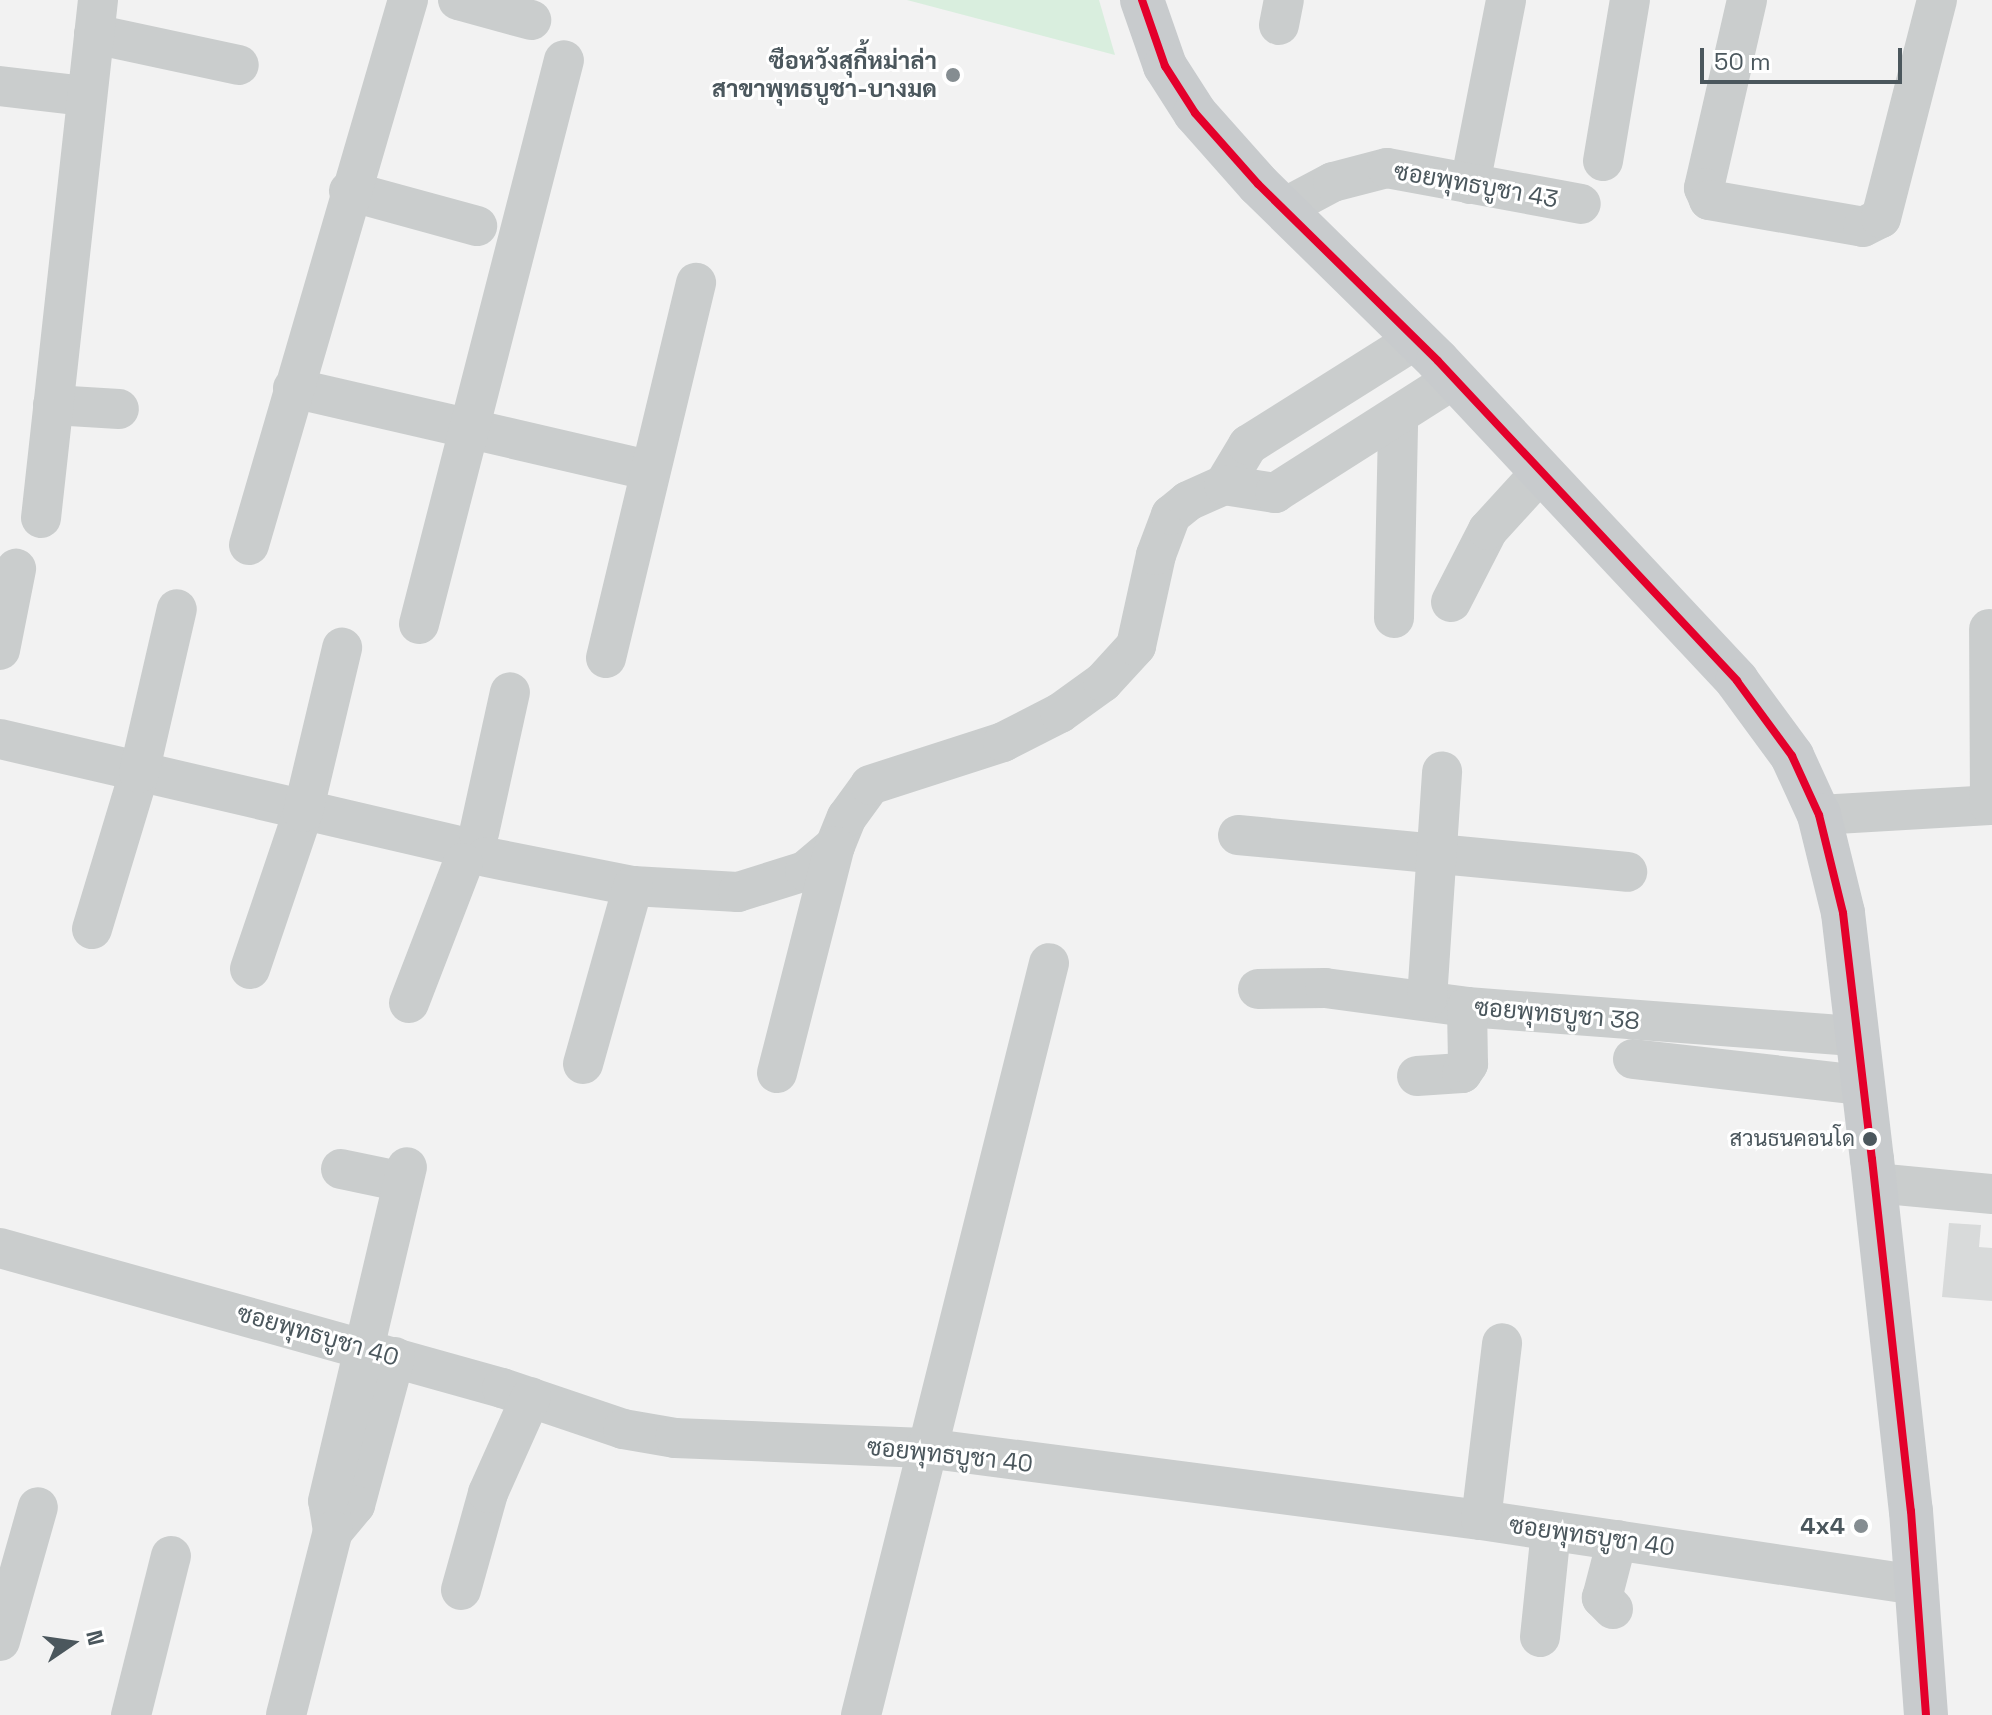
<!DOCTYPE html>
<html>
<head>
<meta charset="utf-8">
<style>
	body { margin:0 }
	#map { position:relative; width:1992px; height:1715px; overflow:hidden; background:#f2f2f2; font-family:"Space Grotesk",Sarabun,sans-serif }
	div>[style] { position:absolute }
	.green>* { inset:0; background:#d9eede }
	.building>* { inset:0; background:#d8dada }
	.minor>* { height:40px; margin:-20px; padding:0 20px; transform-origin:20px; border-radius:20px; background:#cacdcd }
	.major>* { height:44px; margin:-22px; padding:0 22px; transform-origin:22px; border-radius:22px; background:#c8cbcd }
	.bus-1>* { height:8px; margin:-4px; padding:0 4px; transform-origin:4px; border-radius:4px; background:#e4002b }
	.dots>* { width:22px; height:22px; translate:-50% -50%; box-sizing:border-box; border:4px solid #fff; border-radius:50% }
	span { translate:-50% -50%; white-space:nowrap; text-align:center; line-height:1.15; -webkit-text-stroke:6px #fff; paint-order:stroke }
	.bus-label { font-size:22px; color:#4b575d }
	.right { translate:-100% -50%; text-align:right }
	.poi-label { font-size:24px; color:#4b575d; font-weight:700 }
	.street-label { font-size:24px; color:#4b575d }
	.north { position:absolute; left:32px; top:1603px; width:80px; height:80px; -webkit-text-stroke:6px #fff; paint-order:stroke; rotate:77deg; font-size:22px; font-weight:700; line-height:32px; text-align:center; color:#4b575d }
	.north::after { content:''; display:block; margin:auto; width:28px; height:36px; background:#4b575d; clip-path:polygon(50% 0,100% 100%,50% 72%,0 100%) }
	.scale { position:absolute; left:1700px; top:48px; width:202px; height:36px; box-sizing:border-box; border:4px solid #4b575d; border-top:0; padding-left:10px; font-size:24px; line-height:28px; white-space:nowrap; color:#4b575d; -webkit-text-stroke:6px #fff; paint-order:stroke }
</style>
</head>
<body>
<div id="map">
	<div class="green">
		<div style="clip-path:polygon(907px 0,1099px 0,1115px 55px)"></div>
	</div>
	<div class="building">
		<div style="clip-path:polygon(1949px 1223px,1981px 1225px,1979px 1247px,1992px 1248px,1992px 1301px,1942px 1297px)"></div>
	</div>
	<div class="minor">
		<div style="left:458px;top:0;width:76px;rotate:15.3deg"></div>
		<div style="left:1747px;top:0;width:193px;rotate:102.9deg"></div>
		<div style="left:1704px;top:188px;width:13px;rotate:67deg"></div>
		<div style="left:1709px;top:200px;width:156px;rotate:9.9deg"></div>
		<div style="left:1863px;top:227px;width:20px;rotate:-27deg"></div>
		<div style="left:1881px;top:218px;width:225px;rotate:-75.6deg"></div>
		<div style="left:1279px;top:25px;width:25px;rotate:-79deg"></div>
		<div style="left:94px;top:34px;width:148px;rotate:12.1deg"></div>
		<div style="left:0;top:86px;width:86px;rotate:6.7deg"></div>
		<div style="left:1603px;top:161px;width:163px;rotate:-80.5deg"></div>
		<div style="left:1470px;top:184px;width:187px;rotate:-78.9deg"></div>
		<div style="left:349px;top:191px;width:133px;rotate:15.3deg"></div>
		<div style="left:1284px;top:208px;width:55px;rotate:-28deg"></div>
		<div style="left:1333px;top:182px;width:56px;rotate:-14.5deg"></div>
		<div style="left:1387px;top:168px;width:197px;rotate:10.5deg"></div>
		<div style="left:293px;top:388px;width:363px;rotate:13deg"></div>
		<div style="left:53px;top:405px;width:66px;rotate:3.5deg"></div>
		<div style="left:1224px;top:485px;width:47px;rotate:-59deg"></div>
		<div style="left:1248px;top:445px;width:199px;rotate:-32.2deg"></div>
		<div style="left:41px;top:518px;width:521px;rotate:-83.72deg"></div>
		<div style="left:249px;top:545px;width:568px;rotate:-73.74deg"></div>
		<div style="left:1451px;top:602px;width:81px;rotate:-62.8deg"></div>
		<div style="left:1488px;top:530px;width:79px;rotate:-47.6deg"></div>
		<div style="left:1394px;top:618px;width:199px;rotate:-88.8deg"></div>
		<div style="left:419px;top:624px;width:582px;rotate:-75.58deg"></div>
		<div style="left:0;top:650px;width:83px;rotate:-78.8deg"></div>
		<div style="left:606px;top:658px;width:386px;rotate:-76.5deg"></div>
		<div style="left:0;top:739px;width:466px;rotate:13.1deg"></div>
		<div style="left:1819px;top:815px;width:171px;rotate:-3.3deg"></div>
		<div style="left:1990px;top:805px;width:176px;rotate:-90.3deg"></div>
		<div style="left:479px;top:833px;width:144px;rotate:-77.6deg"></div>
		<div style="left:1238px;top:835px;width:391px;rotate:5.4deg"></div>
		<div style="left:486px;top:857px;width:150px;rotate:11.2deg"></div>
		<div style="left:633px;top:886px;width:105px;rotate:3.3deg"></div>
		<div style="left:738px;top:892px;width:70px;rotate:-17.4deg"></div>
		<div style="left:805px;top:871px;width:39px;rotate:-40deg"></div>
		<div style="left:835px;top:846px;width:31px;rotate:-68deg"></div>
		<div style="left:847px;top:817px;width:39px;rotate:-54deg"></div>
		<div style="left:870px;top:785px;width:140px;rotate:-17.9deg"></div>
		<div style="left:1003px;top:742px;width:64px;rotate:-27deg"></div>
		<div style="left:1060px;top:713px;width:53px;rotate:-35.8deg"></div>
		<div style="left:1103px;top:682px;width:49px;rotate:-47.5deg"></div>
		<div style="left:1136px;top:646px;width:93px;rotate:-77.6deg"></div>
		<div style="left:1156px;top:555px;width:43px;rotate:-69.4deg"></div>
		<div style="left:1171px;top:515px;width:22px;rotate:-39deg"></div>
		<div style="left:1188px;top:501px;width:39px;rotate:-24deg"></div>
		<div style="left:1224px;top:485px;width:52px;rotate:8.9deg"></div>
		<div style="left:1275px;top:493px;width:212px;rotate:-32.5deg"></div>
		<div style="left:92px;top:929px;width:163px;rotate:-73.2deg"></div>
		<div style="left:139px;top:773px;width:168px;rotate:-77deg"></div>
		<div style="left:250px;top:969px;width:166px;rotate:-71.3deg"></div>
		<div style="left:303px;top:812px;width:169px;rotate:-76.6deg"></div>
		<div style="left:1258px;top:989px;width:67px;rotate:-0.9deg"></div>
		<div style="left:1325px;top:988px;width:143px;rotate:7.6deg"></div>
		<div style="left:1467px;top:1007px;width:391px;rotate:4.3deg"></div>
		<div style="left:1427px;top:999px;width:228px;rotate:-86.2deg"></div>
		<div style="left:409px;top:1003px;width:150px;rotate:-68.9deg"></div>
		<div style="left:1633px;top:1059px;width:230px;rotate:6.5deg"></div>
		<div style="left:583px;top:1064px;width:185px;rotate:-74.3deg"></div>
		<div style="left:777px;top:1073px;width:234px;rotate:-75.7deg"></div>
		<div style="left:1417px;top:1076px;width:45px;rotate:-3.8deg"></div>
		<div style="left:1462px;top:1073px;width:11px;rotate:-56deg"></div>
		<div style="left:1468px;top:1064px;width:57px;rotate:-91deg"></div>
		<div style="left:341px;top:1169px;width:63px;rotate:11.8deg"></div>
		<div style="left:1875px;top:1183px;width:118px;rotate:5.4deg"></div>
		<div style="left:0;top:1248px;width:521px;rotate:15.58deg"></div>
		<div style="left:502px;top:1388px;width:128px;rotate:18.7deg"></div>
		<div style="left:623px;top:1429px;width:53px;rotate:9.8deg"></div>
		<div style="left:675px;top:1438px;width:250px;rotate:2.3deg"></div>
		<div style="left:925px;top:1448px;width:561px;rotate:7.38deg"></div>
		<div style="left:1481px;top:1520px;width:442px;rotate:8.5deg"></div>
		<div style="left:395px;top:1357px;width:153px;rotate:105.1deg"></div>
		<div style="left:355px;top:1505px;width:34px;rotate:130deg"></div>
		<div style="left:333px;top:1531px;width:30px;rotate:-99deg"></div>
		<div style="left:328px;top:1501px;width:343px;rotate:-76.7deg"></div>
		<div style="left:1481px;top:1520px;width:178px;rotate:-83.2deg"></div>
		<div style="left:461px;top:1590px;width:101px;rotate:-74.4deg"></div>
		<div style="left:488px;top:1493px;width:105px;rotate:-65.9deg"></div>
		<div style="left:1613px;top:1609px;width:16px;rotate:-135deg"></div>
		<div style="left:1602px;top:1598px;width:60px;rotate:-75.5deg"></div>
		<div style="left:1540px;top:1637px;width:107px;rotate:-84.1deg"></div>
		<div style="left:0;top:1641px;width:139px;rotate:-74.2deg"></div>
		<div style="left:131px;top:1715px;width:164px;rotate:-75.9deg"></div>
		<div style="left:286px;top:1715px;width:190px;rotate:-75.7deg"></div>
		<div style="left:861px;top:1715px;width:775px;rotate:-75.96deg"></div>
	</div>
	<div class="major">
		<div style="left:1142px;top:0;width:70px;rotate:70.8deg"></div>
		<div style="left:1165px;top:66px;width:56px;rotate:57.4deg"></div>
		<div style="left:1195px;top:113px;width:95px;rotate:48.4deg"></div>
		<div style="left:1258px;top:184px;width:252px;rotate:44.5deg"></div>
		<div style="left:1438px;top:361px;width:438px;rotate:46.9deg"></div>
		<div style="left:1737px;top:681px;width:93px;rotate:53.7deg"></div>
		<div style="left:1792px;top:756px;width:65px;rotate:65.4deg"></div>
		<div style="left:1819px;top:815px;width:101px;rotate:76.2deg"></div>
		<div style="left:1843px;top:913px;width:248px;rotate:83.3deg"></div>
		<div style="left:1872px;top:1159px;width:354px;rotate:83.7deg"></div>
		<div style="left:1911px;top:1511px;width:205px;rotate:85.8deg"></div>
	</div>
	<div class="bus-1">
		<div style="left:1142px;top:0;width:70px;rotate:70.8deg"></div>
		<div style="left:1165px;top:66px;width:56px;rotate:57.4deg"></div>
		<div style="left:1195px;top:113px;width:95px;rotate:48.4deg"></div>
		<div style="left:1258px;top:184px;width:252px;rotate:44.5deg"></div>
		<div style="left:1438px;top:361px;width:438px;rotate:46.9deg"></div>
		<div style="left:1737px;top:681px;width:93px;rotate:53.7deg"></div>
		<div style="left:1792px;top:756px;width:65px;rotate:65.4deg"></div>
		<div style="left:1819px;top:815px;width:101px;rotate:76.2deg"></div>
		<div style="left:1843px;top:913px;width:248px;rotate:83.3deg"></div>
		<div style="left:1872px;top:1159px;width:354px;rotate:83.7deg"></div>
		<div style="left:1911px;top:1511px;width:205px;rotate:85.8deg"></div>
	</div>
	<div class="dots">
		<div style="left:953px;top:75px;background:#858d91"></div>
		<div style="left:1870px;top:1139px;background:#4b575d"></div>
		<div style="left:1861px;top:1526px;background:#858d91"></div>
	</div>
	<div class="bus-label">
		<span class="right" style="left:1855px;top:1139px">สวนธนคอนโด</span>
	</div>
	<div class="poi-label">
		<span class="right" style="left:937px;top:75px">ซือหวังสุกี้หม่าล่า<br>สาขาพุทธบูชา-บางมด</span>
		<span class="right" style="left:1845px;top:1526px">4x4</span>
	</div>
	<div class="street-label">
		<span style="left:1476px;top:185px;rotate:10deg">ซอยพุทธบูชา 43</span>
		<span style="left:1557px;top:1014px;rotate:5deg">ซอยพุทธบูชา 38</span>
		<span style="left:318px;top:1335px;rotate:16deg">ซอยพุทธบูชา 40</span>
		<span style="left:950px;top:1455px;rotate:6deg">ซอยพุทธบูชา 40</span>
		<span style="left:1592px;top:1536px;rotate:8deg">ซอยพุทธบูชา 40</span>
	</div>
	<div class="north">N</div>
	<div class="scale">50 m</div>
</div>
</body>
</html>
